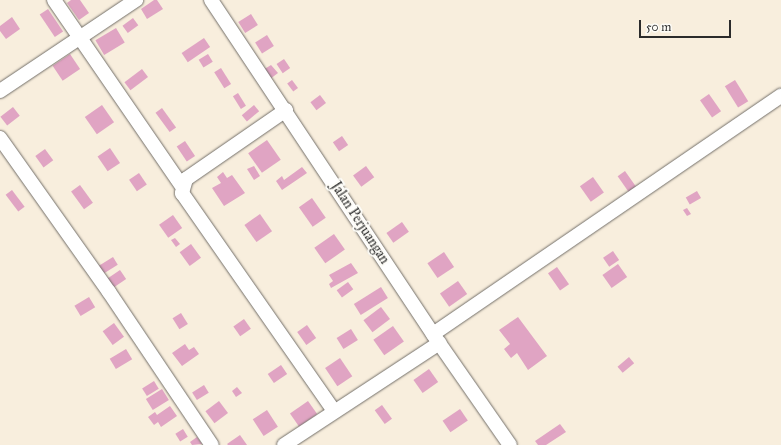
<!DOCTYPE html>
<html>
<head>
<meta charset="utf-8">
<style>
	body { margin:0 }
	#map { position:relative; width:781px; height:445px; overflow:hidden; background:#f8eedd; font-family:"IM FELL Great Primer",serif }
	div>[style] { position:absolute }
	.building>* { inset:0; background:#e0a4c3; transform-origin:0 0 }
	.roads { filter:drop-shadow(0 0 1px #736f69) drop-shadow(0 0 1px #736f69) }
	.street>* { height:14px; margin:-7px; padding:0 7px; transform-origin:7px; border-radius:7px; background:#fff }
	span { translate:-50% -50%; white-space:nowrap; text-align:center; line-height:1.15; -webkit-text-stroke:4px #fdfcf7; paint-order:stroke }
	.street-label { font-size:14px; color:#2b2b2b }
	.scale { position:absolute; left:639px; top:20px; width:92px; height:18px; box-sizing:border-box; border:2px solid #2b2b2b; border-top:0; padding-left:5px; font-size:12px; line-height:14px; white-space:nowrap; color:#2b2b2b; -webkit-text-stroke:3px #fdfcf7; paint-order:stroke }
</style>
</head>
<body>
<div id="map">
	<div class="building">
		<div style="clip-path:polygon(71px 0,80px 0,89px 13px,79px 20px,67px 3px)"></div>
		<div style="clip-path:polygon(154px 0,157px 0,163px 9px,147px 19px,141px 9px)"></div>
		<div style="left:48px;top:9px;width:27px;height:10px;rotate:56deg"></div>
		<div style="left:251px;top:14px;width:13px;height:15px;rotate:58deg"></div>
		<div style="clip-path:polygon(12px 17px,20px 29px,6px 39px,0 31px,0 26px)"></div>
		<div style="left:133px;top:18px;width:9px;height:13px;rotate:54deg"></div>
		<div style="left:116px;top:28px;width:17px;height:24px;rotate:59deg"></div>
		<div style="left:267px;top:35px;width:13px;height:14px;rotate:58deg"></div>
		<div style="left:204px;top:38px;width:11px;height:27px;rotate:56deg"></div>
		<div style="left:70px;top:54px;width:18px;height:21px;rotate:56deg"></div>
		<div style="left:208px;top:54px;width:9px;height:11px;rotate:58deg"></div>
		<div style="left:284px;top:59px;width:11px;height:9px;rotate:56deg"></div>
		<div style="clip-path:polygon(271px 65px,278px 73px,270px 79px,263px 70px)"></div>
		<div style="left:221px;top:68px;width:19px;height:8px;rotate:58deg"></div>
		<div style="left:142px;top:69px;width:10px;height:22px;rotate:53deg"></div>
		<div style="left:292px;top:80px;width:10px;height:6px;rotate:53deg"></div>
		<div style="left:735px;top:80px;width:25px;height:12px;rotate:58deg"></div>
		<div style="left:238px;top:93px;width:15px;height:6px;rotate:58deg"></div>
		<div style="left:709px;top:94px;width:21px;height:11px;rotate:55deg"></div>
		<div style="left:320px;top:95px;width:10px;height:12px;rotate:53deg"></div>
		<div style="left:102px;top:105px;width:21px;height:21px;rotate:55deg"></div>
		<div style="left:254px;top:105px;width:8px;height:16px;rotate:50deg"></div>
		<div style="left:13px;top:107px;width:11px;height:16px;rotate:52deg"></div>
		<div style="left:162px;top:108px;width:24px;height:8px;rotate:54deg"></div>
		<div style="left:342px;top:136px;width:11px;height:11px;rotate:56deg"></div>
		<div style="left:267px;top:140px;width:24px;height:23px;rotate:55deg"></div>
		<div style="left:185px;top:141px;width:18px;height:10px;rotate:56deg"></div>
		<div style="left:110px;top:148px;width:18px;height:15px;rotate:56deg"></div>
		<div style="left:45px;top:149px;width:14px;height:12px;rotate:54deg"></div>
		<div style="clip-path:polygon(254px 166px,260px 176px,254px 180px,247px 169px)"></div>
		<div style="left:366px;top:166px;width:14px;height:16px;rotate:54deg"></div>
		<div style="clip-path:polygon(302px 167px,307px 173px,282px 190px,276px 181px,282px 176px,284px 180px)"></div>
		<div style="left:625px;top:171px;width:19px;height:9px;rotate:55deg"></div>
		<div style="clip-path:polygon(223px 172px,227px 178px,232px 175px,245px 193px,224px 206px,212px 188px,221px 183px,217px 177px)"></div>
		<div style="left:139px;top:173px;width:14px;height:12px;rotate:56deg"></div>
		<div style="left:593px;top:177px;width:19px;height:16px;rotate:55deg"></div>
		<div style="left:80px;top:185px;width:22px;height:11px;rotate:54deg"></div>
		<div style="left:12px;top:190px;width:21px;height:8px;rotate:53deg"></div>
		<div style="left:697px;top:191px;width:8px;height:13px;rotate:60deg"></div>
		<div style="left:312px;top:198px;width:24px;height:16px;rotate:55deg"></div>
		<div style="clip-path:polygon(687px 208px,691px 214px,687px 216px,683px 210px)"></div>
		<div style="left:260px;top:214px;width:21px;height:19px;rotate:55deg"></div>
		<div style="left:173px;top:215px;width:16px;height:17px;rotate:55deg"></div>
		<div style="left:402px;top:222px;width:12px;height:19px;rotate:55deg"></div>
		<div style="left:334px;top:234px;width:19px;height:24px;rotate:55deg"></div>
		<div style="clip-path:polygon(175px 238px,180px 244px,176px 247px,171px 240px)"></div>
		<div style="left:191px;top:244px;width:17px;height:14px;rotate:54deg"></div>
		<div style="left:613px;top:251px;width:11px;height:12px;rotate:56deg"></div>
		<div style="left:444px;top:252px;width:18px;height:20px;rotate:56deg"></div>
		<div style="left:113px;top:257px;width:9px;height:18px;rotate:58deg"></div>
		<div style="clip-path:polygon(351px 263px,358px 273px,331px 288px,329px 284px,333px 281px,329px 275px)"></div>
		<div style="left:618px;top:264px;width:16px;height:19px;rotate:55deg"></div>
		<div style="left:557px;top:267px;width:21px;height:11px;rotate:55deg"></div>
		<div style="left:120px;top:270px;width:11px;height:16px;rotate:56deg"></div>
		<div style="left:458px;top:281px;width:16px;height:22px;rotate:55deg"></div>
		<div style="left:348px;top:282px;width:9px;height:14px;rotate:54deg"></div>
		<div style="left:381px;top:287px;width:13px;height:32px;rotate:58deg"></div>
		<div style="left:89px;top:297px;width:12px;height:17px;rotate:59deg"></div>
		<div style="left:381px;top:307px;width:15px;height:22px;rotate:53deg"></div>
		<div style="left:181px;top:313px;width:13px;height:10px;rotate:58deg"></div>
		<div style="clip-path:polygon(518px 317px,547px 356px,528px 370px,517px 353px,511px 358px,504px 349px,510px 344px,499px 330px)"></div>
		<div style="left:244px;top:319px;width:12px;height:13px;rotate:55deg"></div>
		<div style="left:114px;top:323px;width:17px;height:14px;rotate:54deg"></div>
		<div style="left:307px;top:325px;width:16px;height:12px;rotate:55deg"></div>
		<div style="left:393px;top:326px;width:19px;height:24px;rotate:55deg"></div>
		<div style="left:351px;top:329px;width:13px;height:17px;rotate:58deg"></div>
		<div style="clip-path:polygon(185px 344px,189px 350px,194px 347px,199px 354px,182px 366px,172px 353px)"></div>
		<div style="left:126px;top:349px;width:12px;height:19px;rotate:59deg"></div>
		<div style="left:629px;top:357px;width:8px;height:15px;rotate:50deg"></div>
		<div style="left:340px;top:358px;width:22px;height:18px;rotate:56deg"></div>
		<div style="left:281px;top:365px;width:11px;height:16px;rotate:56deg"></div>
		<div style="left:429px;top:369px;width:16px;height:19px;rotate:55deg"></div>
		<div style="left:154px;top:381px;width:9px;height:14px;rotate:58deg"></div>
		<div style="left:204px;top:385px;width:9px;height:14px;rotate:58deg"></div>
		<div style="clip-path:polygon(237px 387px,242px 393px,236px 397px,232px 391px)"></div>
		<div style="left:162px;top:389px;width:13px;height:19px;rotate:58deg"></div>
		<div style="left:219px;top:401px;width:15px;height:17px;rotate:53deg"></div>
		<div style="left:308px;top:401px;width:16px;height:22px;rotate:55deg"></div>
		<div style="left:382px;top:405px;width:17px;height:9px;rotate:54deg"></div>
		<div style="clip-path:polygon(170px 406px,177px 416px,161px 427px,158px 422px,154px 425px,148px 417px,155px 412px,157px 415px)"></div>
		<div style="left:460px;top:409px;width:14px;height:21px;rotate:56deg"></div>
		<div style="left:267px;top:410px;width:20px;height:17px;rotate:57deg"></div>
		<div style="clip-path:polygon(560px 424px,566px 432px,546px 445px,538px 445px,535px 441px)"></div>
		<div style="left:183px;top:429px;width:9px;height:9px;rotate:58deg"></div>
		<div style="clip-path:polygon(240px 435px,247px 445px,228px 445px,227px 444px)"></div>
		<div style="clip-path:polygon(197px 437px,202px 444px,192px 445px,190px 442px)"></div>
	</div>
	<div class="roads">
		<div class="street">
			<div style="left:54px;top:0;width:226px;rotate:55.5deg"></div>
			<div style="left:211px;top:0;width:412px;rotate:56.4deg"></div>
			<div style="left:439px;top:343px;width:124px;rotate:55.2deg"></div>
			<div style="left:0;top:91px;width:164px;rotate:-33.8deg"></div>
			<div style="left:286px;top:110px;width:121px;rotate:145.4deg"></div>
			<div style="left:186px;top:179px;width:15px;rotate:106deg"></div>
			<div style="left:182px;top:193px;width:266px;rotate:55.1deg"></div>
			<div style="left:0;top:138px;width:189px;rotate:54.7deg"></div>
			<div style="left:109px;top:292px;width:184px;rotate:56.1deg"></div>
			<div style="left:433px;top:334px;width:422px;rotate:-34.4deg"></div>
			<div style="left:284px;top:445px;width:186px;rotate:-33.3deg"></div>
		</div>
	</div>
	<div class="street-label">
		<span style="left:360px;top:223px;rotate:57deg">Jalan Perjuangan</span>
	</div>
	<div class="scale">50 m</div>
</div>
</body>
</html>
